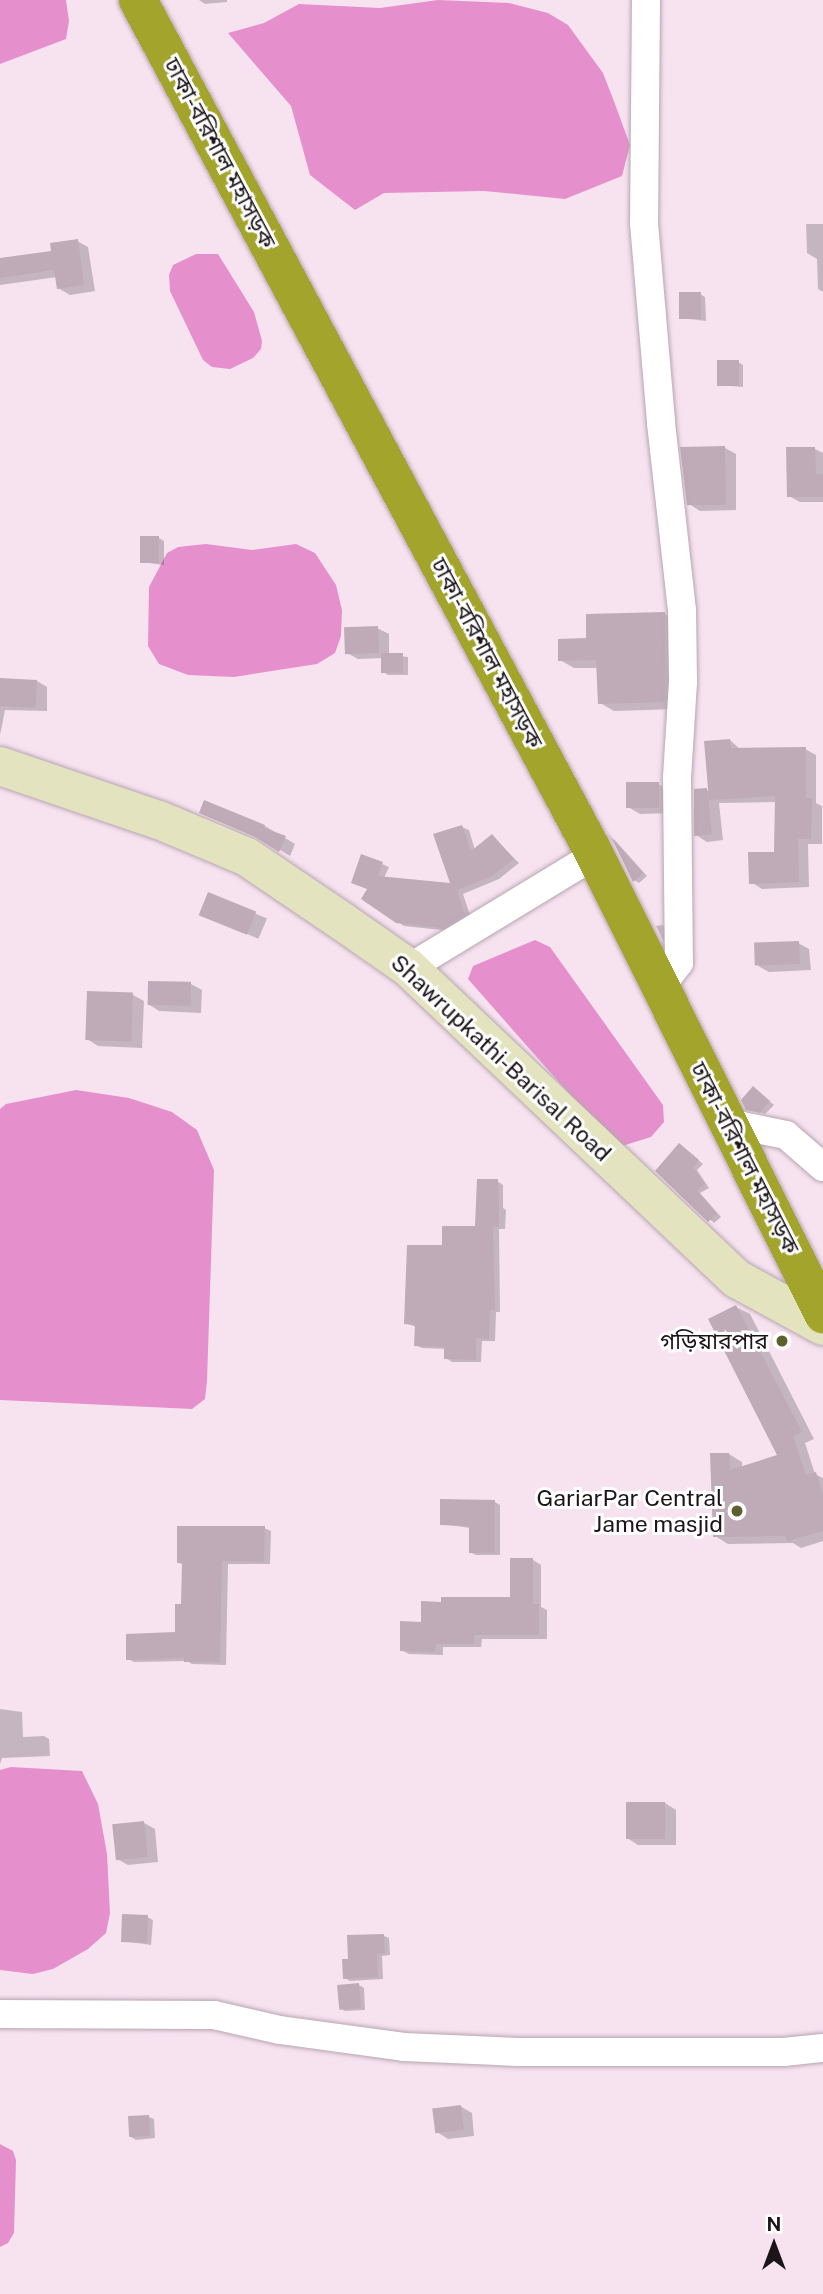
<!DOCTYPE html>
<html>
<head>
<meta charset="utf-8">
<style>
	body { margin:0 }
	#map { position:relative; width:823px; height:2294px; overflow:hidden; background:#f7e3f0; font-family:"Public Sans","Noto Sans Bengali",sans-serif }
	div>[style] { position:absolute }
	.water>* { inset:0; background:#e590cc }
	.shadow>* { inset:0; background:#0003; transform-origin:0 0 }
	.building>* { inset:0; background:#beabb7; transform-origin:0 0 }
	.roads { filter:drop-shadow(0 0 2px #b8a5b1) drop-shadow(0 0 2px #b8a5b1) }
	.street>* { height:28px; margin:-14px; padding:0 14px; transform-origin:14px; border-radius:14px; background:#fff }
	.secondary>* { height:38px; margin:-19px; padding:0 19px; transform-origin:19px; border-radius:19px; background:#e3e4bf }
	.highway>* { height:38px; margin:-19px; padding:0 19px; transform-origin:19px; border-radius:19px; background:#a2a42b }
	.dots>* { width:19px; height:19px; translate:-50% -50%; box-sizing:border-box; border:4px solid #fff; border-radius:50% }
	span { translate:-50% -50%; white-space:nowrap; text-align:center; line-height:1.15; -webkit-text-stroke:6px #fff; paint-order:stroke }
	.street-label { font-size:23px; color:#1b1419 }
	.poi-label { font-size:23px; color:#1b1419 }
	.right { translate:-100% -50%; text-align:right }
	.north { position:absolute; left:739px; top:2210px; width:70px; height:70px; -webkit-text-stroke:5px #fff; paint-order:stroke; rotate:0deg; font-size:19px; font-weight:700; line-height:28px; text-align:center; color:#1b1419 }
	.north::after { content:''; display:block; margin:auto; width:24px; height:32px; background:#1b1419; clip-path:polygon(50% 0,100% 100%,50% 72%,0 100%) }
</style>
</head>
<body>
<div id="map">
	<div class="water">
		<div style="clip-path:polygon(0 0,66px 0,69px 21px,66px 39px,0 64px)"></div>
		<div style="clip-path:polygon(438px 0,509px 3px,548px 13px,568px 25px,603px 73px,615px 104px,630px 145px,622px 176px,565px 199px,484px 191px,384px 193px,355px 210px,310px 175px,291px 106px,228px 33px,264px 23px,299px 4px,380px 8px)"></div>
		<div style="clip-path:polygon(196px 254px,218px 254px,254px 312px,262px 341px,261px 349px,253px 358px,230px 369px,212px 367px,203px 360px,170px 291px,169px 275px,173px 265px)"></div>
		<div style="clip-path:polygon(206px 544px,252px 550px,296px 544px,315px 553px,336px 585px,342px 610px,341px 636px,335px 653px,317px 664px,234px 677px,188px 675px,159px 664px,148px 646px,149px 587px,167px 553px,178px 547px)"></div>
		<div style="clip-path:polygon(535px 940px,550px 947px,663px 1105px,664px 1122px,651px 1137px,622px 1146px,572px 1097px,468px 979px,473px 966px)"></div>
		<div style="clip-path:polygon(76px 1090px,129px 1098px,172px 1112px,197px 1130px,214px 1170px,207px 1381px,205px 1399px,192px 1409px,0 1400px,0 1109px,6px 1104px)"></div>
		<div style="clip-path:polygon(11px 1767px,82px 1771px,98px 1804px,107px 1854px,110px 1913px,106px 1933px,88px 1949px,53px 1969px,33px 1974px,0 1970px,0 1770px)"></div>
		<div style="clip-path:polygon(0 2144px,13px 2151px,16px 2160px,14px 2233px,8px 2243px,0 2247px)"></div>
	</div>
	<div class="shadow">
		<div style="clip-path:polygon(199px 0,227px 0,227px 2px,205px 4px)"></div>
		<div style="clip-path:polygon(806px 224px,823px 224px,823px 292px,818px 289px,817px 259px,807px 253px)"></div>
		<div style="clip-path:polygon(77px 241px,88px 247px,95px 291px,70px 295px,58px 288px,57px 277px,0 285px,0 260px,53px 252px)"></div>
		<div style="clip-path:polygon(700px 294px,705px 297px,706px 321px,682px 318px)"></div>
		<div style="clip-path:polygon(738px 362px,743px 365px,743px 387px,719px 385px)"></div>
		<div style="clip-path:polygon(725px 448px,736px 454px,736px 510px,700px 511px,689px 504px)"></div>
		<div style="clip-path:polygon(815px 449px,823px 453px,823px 502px,800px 502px,789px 496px)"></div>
		<div style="clip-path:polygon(159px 538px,164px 541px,164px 565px,141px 562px)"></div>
		<div style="clip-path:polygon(665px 614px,679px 622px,679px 709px,614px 711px,600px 703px,598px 668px,574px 668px,560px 660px,588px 640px)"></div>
		<div style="clip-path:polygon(377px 628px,389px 634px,389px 655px,408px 657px,408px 675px,388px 675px,383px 672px,383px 658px,358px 659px,347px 653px)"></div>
		<div style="clip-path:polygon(0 680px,37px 681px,47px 687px,47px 711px,5px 710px,0 735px)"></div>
		<div style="clip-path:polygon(730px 740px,741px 750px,805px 749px,816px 755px,816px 803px,822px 806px,822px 844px,808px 844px,809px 887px,762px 889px,751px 882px,776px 854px,777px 802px,719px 803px,723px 840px,707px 842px,696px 835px,707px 790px,710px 791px)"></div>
		<div style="clip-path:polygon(658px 784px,669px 790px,670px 813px,640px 814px,628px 807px)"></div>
		<div style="clip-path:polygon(205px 803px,265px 826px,295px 844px,290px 856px)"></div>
		<div style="clip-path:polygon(462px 827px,469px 830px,475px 850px,492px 836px,519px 863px,499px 879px,463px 894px,471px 918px,450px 931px,404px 926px,363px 898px,382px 864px,389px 867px,384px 878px,452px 885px)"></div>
		<div style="clip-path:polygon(613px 838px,647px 876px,639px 883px,634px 880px)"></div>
		<div style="left:209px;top:894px;width:63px;height:22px;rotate:23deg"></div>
		<div style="clip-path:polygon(662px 925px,673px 932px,673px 945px,663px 940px,656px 926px)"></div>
		<div style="clip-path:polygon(798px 943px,809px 949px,811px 970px,769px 972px,758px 966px)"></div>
		<div style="clip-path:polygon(191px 984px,202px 990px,201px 1013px,159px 1011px,148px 1004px)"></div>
		<div style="clip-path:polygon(133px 995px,144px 1001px,142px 1048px,98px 1046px,87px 1039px)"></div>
		<div style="clip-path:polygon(758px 1091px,774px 1105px,765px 1114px,747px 1108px)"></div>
		<div style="clip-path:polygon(684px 1148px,703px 1164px,697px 1170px,709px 1188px,700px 1193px,721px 1217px,714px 1223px,658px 1171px)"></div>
		<div style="clip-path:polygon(497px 1181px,503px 1185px,503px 1208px,506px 1210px,505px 1229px,499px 1229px,500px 1312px,496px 1312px,495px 1341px,482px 1341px,481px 1362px,452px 1362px,446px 1358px,446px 1349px,422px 1348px,415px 1345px,416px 1327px,406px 1323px,443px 1247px,477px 1227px)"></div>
		<div style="clip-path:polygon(736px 1307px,750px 1314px,814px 1439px,805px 1443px,815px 1474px,823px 1478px,823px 1541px,801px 1548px,793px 1543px,728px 1544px,715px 1536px,729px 1454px,742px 1462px,742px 1468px,780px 1456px)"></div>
		<div style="clip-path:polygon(495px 1502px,500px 1505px,500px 1555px,476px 1555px,470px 1552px,470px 1528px,442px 1524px)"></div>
		<div style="clip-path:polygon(264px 1528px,271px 1531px,270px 1564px,228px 1564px,226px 1665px,192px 1664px,187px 1661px,134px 1662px,128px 1659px,176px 1634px,183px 1606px,183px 1565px,178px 1562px)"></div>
		<div style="clip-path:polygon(533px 1560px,541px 1565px,541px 1607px,547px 1610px,547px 1639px,482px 1639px,481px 1647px,443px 1647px,443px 1655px,409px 1654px,401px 1650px,422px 1624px,511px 1599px)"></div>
		<div style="clip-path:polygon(0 1709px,22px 1712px,23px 1737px,44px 1736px,49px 1739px,50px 1756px,2px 1758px,0 1764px)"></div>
		<div style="clip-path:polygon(665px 1803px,676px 1810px,676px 1845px,638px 1845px,627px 1838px)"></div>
		<div style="clip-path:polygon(144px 1823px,155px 1829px,158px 1862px,128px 1865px,117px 1859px)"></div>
		<div style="clip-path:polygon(147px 1917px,153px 1920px,151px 1945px,123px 1941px)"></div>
		<div style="clip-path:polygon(384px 1936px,389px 1938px,390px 1955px,382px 1956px,383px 1979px,350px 1981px,345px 1978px,350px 1961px)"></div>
		<div style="clip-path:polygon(359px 1985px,364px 1988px,365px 2010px,345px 2011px,340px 2008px)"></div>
		<div style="clip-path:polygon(460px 2106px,472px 2113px,474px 2136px,448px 2139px,437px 2132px)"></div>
		<div style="clip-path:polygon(149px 2117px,154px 2119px,155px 2138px,136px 2140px,131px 2137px)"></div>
	</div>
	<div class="building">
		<div style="clip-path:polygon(78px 239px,84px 285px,57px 289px,54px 270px,0 278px,0 258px,51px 251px,50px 243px)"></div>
		<div style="left:679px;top:292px;width:22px;height:27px"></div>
		<div style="left:717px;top:360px;width:22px;height:26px"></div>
		<div style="clip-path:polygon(725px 446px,726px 505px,687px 505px,680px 447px)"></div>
		<div style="clip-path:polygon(786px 447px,815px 447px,816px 474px,823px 474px,823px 497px,787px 497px)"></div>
		<div style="left:140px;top:536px;width:19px;height:27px"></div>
		<div style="clip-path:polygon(665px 612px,665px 702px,598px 704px,596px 660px,558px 661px,558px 639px,586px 638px,586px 614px)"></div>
		<div style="left:378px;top:626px;width:27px;height:34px;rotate:88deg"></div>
		<div style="left:381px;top:653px;width:22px;height:20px"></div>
		<div style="left:0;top:678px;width:37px;height:28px;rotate:3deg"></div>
		<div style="clip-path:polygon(730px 739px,731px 748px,806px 747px,806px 798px,812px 798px,811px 839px,798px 839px,799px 882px,749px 884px,748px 852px,774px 852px,775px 796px,709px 800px,704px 741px)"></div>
		<div style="left:659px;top:782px;width:26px;height:33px;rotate:90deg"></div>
		<div style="clip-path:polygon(707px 788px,712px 834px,694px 836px,694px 789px)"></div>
		<div style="clip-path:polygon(204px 800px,265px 825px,264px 828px,286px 836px,279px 852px,255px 837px,199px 813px)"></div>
		<div style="clip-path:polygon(462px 825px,471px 851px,492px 834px,514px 859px,492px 876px,457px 890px,465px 915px,442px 928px,396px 923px,361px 899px,367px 889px,351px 883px,361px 854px,383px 862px,378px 876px,450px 883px,433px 834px)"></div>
		<div style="clip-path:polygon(608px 834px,643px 873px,633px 882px,615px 845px)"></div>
		<div style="left:208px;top:892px;width:52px;height:25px;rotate:22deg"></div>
		<div style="left:799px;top:941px;width:23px;height:45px;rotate:88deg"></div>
		<div style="left:148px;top:981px;width:43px;height:24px;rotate:1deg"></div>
		<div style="left:87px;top:991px;width:46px;height:49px;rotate:2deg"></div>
		<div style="clip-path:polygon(753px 1086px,770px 1101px,760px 1113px,746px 1110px,741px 1100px)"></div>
		<div style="clip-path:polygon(679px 1143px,699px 1160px,693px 1167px,705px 1184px,697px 1190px,717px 1214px,708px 1222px,655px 1171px)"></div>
		<div style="clip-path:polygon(477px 1179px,498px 1179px,499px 1227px,493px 1227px,495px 1310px,490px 1310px,489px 1339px,476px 1338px,476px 1360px,444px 1359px,444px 1347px,414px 1346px,415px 1325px,404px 1324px,407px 1245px,442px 1245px,442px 1226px,475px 1226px)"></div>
		<div style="clip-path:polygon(736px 1305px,802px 1432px,793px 1436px,806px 1475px,816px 1472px,823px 1495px,823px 1531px,787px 1541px,785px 1536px,713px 1537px,710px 1453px,729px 1453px,730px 1470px,777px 1455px,708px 1319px)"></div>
		<div style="clip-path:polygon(440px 1499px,495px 1500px,495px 1553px,469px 1553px,469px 1526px,440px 1525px)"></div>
		<div style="clip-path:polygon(177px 1526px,265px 1526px,264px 1562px,222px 1561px,220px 1662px,184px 1662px,184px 1658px,126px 1660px,126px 1634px,175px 1632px,175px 1604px,181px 1604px,182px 1563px,177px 1563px)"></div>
		<div style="clip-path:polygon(510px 1558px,533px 1558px,533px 1604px,539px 1604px,539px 1635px,474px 1635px,474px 1644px,436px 1644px,435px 1652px,400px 1651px,400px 1621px,421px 1622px,421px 1601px,441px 1602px,441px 1597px,510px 1597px)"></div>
		<div style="left:626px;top:1802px;width:39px;height:37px"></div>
		<div style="left:144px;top:1821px;width:36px;height:32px;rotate:84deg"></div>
		<div style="left:122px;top:1914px;width:26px;height:28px;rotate:2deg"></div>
		<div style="clip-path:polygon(384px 1934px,385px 1953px,377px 1954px,378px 1977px,343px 1979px,342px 1959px,348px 1959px,347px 1935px)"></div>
		<div style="left:359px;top:1983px;width:25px;height:22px;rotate:85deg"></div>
		<div style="left:461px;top:2105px;width:25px;height:29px;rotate:83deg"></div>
		<div style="left:149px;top:2115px;width:21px;height:21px;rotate:87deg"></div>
	</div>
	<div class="roads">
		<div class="street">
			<div style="left:646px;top:0;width:223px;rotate:90.5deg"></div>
			<div style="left:644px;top:223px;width:201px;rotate:85.1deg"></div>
			<div style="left:661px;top:423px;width:188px;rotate:83.6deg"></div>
			<div style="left:682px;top:610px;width:72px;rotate:89.2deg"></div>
			<div style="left:683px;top:682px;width:96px;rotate:93.6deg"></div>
			<div style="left:677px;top:778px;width:185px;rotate:89.4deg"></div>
			<div style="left:679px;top:963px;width:31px;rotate:128deg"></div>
			<div style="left:409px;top:968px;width:218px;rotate:-31.3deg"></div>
			<div style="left:725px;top:1119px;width:18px;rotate:22deg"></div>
			<div style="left:742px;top:1126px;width:45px;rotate:11.6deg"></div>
			<div style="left:786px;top:1135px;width:49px;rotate:40.9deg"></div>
			<div style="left:0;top:2014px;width:214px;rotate:0.3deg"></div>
			<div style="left:214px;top:2015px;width:68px;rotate:12.8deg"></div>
			<div style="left:280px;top:2030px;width:125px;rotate:7.8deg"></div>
			<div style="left:404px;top:2047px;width:114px;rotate:2.5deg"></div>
			<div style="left:518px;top:2052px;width:266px"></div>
			<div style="left:784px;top:2052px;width:39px;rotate:-6deg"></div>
		</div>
		<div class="secondary">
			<div style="left:0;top:766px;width:168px;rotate:18.8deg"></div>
			<div style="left:159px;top:820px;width:95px;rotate:22.8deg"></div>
			<div style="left:247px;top:857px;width:116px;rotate:34.1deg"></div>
			<div style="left:343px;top:922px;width:80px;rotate:34.9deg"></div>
			<div style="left:409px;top:968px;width:452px;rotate:43.5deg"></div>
			<div style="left:737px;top:1279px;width:98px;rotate:28.7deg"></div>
		</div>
		<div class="highway">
			<div style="left:138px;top:0;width:969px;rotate:61.88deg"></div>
			<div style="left:595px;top:855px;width:513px;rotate:63.58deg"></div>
		</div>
	</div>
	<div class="dots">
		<div style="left:782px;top:1341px;background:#5e602d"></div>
		<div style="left:737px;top:1511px;background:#5e602d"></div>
	</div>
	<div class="street-label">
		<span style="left:220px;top:153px;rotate:62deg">ঢাকা-বরিশাল মহাসড়ক</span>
		<span style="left:487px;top:653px;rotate:62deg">ঢাকা-বরিশাল মহাসড়ক</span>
		<span style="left:501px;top:1058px;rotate:43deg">Shawrupkathi-Barisal Road</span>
		<span style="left:745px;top:1158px;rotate:63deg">ঢাকা-বরিশাল মহাসড়ক</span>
	</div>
	<div class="poi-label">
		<span class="right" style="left:768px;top:1341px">গড়িয়ারপার</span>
		<span class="right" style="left:723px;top:1511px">GariarPar Central<br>Jame masjid</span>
	</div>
	<div class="north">N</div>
</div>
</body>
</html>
